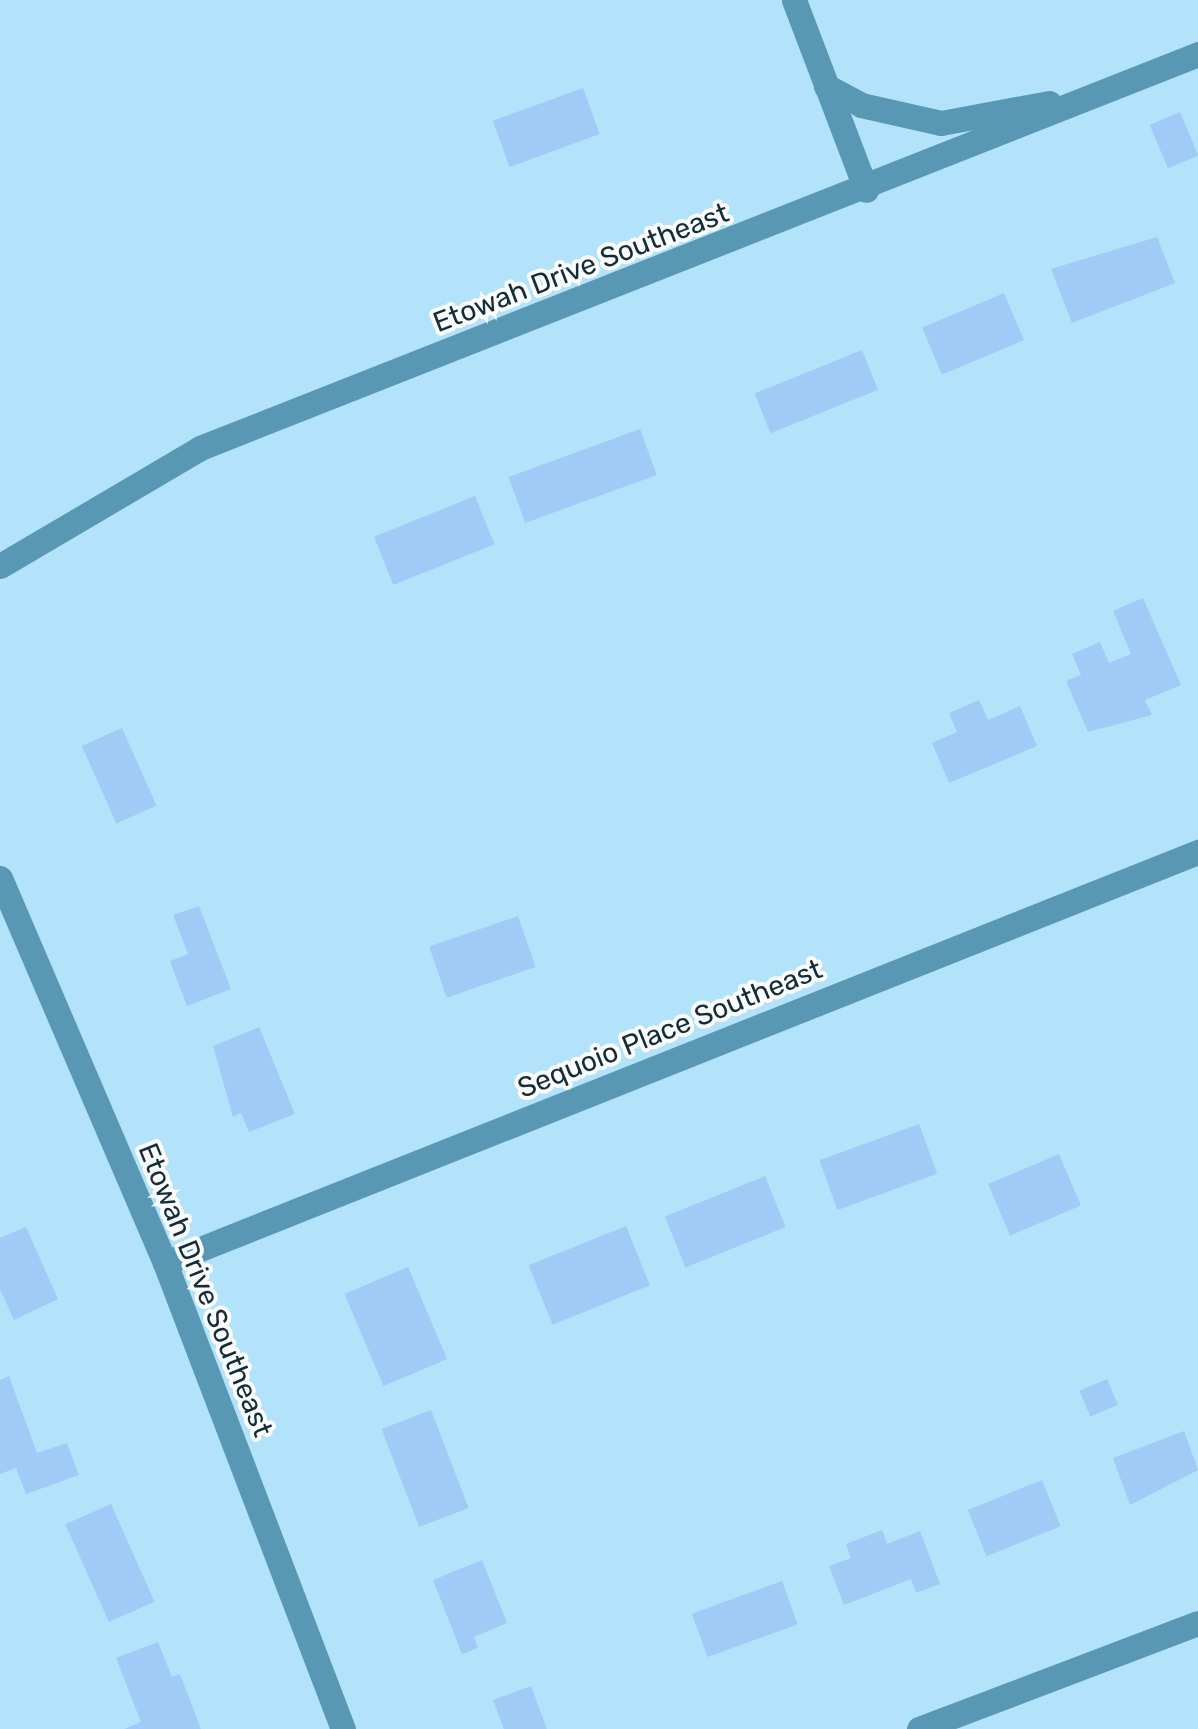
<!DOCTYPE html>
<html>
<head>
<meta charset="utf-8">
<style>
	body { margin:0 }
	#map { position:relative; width:1198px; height:1729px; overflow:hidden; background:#b2e3fb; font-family:Rubik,sans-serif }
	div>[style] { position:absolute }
	.building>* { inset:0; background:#a0cbf6; transform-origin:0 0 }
	.minor>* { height:25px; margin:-12.5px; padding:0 12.5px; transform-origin:12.5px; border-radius:12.5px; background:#5998b4 }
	span { translate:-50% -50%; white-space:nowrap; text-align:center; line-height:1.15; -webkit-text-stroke:8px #fcfcfc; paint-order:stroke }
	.street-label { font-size:28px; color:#132d38 }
</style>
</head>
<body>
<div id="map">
	<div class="building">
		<div style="left:583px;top:88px;width:49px;height:96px;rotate:70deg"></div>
		<div style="left:1180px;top:112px;width:47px;height:33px;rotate:67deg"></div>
		<div style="clip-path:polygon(1157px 237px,1175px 283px,1072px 323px,1051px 269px)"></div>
		<div style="left:1004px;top:293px;width:51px;height:89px;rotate:67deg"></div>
		<div style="left:862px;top:350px;width:43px;height:116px;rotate:68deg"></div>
		<div style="left:640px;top:429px;width:49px;height:140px;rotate:70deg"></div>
		<div style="left:475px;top:496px;width:52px;height:109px;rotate:68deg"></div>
		<div style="clip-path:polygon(1143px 598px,1181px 685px,1145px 700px,1152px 715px,1088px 732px,1066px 681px,1081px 675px,1072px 654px,1100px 642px,1109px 663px,1131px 654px,1113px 611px)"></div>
		<div style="clip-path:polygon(979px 700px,988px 720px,1020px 706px,1037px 746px,949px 783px,932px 743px,957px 732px,949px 713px)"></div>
		<div style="left:122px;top:728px;width:85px;height:44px;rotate:66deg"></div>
		<div style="clip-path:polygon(199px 906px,231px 989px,187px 1006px,170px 961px,188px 954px,173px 915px)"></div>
		<div style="left:518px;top:916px;width:54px;height:94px;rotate:71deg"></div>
		<div style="clip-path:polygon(259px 1027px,295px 1114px,249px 1132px,241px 1113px,233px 1117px,213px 1046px)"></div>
		<div style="left:919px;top:1124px;width:53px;height:106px;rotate:70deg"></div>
		<div style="left:1059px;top:1154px;width:56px;height:77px;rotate:67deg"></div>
		<div style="left:765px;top:1176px;width:55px;height:108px;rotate:68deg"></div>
		<div style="left:626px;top:1226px;width:64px;height:105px;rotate:68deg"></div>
		<div style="clip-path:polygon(26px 1227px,58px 1299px,14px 1320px,0 1289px,0 1238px)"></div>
		<div style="left:408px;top:1267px;width:100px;height:69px;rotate:67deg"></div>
		<div style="clip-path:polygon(9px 1376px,37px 1453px,67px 1443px,79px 1475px,26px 1494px,16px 1468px,0 1474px,0 1380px)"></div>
		<div style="left:1107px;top:1379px;width:28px;height:30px;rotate:67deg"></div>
		<div style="left:431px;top:1410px;width:105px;height:53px;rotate:69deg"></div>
		<div style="clip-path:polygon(1184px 1431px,1198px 1470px,1130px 1505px,1113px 1458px)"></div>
		<div style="left:1042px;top:1480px;width:50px;height:80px;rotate:68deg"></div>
		<div style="left:111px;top:1504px;width:107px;height:50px;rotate:66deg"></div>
		<div style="clip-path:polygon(882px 1530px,887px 1544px,920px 1531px,940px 1584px,916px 1593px,911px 1579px,844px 1605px,829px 1566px,851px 1558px,846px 1544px)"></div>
		<div style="clip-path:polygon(482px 1560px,507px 1623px,474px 1637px,478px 1648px,462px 1654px,433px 1580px)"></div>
		<div style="left:782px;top:1581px;width:46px;height:96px;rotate:70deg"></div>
		<div style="clip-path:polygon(158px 1642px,172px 1677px,180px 1674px,201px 1729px,124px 1729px,141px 1722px,116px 1658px)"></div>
		<div style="clip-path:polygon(531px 1686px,547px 1729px,504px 1729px,493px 1700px)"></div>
	</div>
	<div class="minor">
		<div style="left:794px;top:0;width:203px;rotate:69.2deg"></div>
		<div style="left:826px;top:86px;width:40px;rotate:28deg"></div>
		<div style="left:861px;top:105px;width:82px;rotate:12.7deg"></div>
		<div style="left:941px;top:123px;width:110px;rotate:-10.5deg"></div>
		<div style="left:0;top:566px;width:232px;rotate:-30.5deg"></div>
		<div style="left:200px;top:448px;width:1073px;rotate:-21.54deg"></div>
		<div style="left:0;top:878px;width:419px;rotate:66.8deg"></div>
		<div style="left:165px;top:1263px;width:499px;rotate:69.1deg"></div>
		<div style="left:165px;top:1263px;width:1112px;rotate:-21.7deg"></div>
		<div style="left:919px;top:1729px;width:298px;rotate:-20.8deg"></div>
	</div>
	<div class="street-label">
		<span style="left:581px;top:268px;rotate:-21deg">Etowah Drive Southeast</span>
		<span style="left:670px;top:1029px;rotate:-22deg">Sequoio Place Southeast</span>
		<span style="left:205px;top:1290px;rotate:68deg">Etowah Drive Southeast</span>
	</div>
</div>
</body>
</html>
